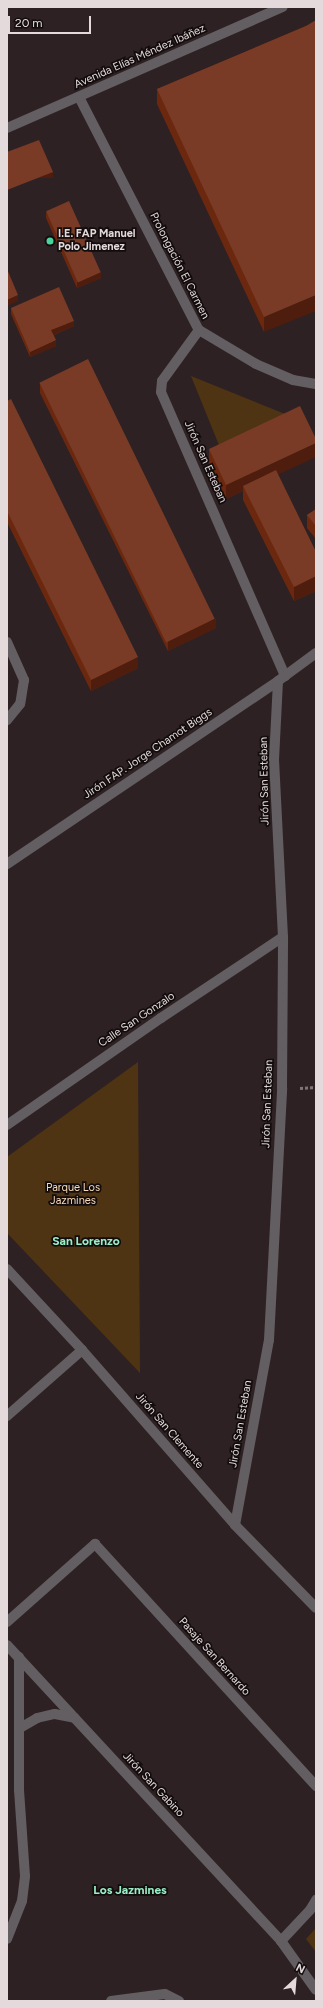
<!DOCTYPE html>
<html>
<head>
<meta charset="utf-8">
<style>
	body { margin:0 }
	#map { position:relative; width:323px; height:2008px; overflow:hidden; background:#2e2123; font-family:Figtree,sans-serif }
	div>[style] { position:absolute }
	.green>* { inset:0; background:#4e3412 }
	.path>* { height:2.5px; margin-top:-1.25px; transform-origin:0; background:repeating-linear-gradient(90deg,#807476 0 3px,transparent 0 5px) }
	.street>* { height:10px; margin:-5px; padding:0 5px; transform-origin:5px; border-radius:5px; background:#635e61 }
	.wall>* { inset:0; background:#6c280f }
	.shaded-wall>* { inset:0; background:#4e1d0e; transform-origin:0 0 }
	.building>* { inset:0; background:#793b25; transform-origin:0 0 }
	.dots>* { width:11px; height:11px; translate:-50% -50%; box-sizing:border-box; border:2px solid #120c0d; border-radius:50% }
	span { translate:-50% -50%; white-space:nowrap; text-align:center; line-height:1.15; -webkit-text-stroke:3.5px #120c0d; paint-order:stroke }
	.street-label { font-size:11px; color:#e4dadb }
	.poi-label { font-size:11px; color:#e4dadb; font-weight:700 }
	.left { translate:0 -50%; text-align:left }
	.park-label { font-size:11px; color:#f8dab8 }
	.neighbourhood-label { font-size:12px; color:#9aefc7; font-weight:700 }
	.frame { position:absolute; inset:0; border:8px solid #e4dadb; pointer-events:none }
	.north { position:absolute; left:275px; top:1960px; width:40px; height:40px; -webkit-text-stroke:3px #120c0d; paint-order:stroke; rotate:26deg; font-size:11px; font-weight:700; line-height:16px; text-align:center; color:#e4dadb }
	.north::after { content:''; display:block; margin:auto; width:14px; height:18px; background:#e4dadb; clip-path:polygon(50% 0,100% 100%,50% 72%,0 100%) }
	.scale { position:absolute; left:8px; top:16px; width:83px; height:18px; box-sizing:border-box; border:2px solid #e4dadb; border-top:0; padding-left:5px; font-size:12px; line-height:14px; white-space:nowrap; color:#e4dadb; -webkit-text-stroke:3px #120c0d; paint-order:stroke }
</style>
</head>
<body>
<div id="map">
	<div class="green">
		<div style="clip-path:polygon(191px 376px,295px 418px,221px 450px)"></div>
		<div style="clip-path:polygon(138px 1062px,140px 1373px,7px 1233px,7px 1157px)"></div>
		<div style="clip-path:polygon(316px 1928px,316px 1952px,306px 1939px)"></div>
	</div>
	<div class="path">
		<div style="left:300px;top:1088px;width:16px;rotate:-4deg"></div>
	</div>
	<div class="street">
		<div style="left:79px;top:97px;width:262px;rotate:62.8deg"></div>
		<div style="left:199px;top:330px;width:66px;rotate:30.8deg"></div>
		<div style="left:256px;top:364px;width:40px;rotate:23.4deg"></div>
		<div style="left:293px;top:380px;width:23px;rotate:10deg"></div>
		<div style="left:7px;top:128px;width:301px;rotate:-23.7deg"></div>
		<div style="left:199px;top:330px;width:63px;rotate:126deg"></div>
		<div style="left:162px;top:381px;width:11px;rotate:95deg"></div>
		<div style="left:161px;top:392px;width:310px;rotate:66.4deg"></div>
		<div style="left:7px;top:642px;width:42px;rotate:65.9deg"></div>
		<div style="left:24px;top:680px;width:24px;rotate:99deg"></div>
		<div style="left:20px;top:704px;width:21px;rotate:129deg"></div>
		<div style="left:7px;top:864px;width:327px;rotate:-34deg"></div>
		<div style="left:278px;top:681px;width:47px;rotate:-36.4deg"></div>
		<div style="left:7px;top:1125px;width:188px;rotate:-34.8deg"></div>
		<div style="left:161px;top:1018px;width:146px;rotate:-33.6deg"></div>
		<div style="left:7px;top:1269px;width:110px;rotate:47.2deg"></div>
		<div style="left:82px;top:1350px;width:232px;rotate:48.8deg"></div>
		<div style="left:235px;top:1525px;width:116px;rotate:45.7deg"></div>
		<div style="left:7px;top:1416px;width:100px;rotate:-41.3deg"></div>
		<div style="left:235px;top:1525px;width:188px;rotate:-79.6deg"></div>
		<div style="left:269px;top:1340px;width:252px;rotate:-87deg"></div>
		<div style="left:282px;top:1088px;width:151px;rotate:-89.6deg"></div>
		<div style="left:283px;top:937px;width:177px;rotate:-92.9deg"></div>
		<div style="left:274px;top:760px;width:79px;rotate:-87.1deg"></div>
		<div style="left:7px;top:1622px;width:118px;rotate:-41.6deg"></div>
		<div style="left:95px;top:1544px;width:328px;rotate:47.6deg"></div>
		<div style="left:7px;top:1645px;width:403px;rotate:47.2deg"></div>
		<div style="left:281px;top:1941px;width:60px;rotate:54.5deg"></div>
		<div style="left:20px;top:1728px;width:20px;rotate:-30deg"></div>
		<div style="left:37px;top:1718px;width:18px;rotate:-13deg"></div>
		<div style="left:55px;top:1714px;width:20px;rotate:11deg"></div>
		<div style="left:7px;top:1939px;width:41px;rotate:-68.5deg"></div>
		<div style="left:22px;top:1901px;width:25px;rotate:-83deg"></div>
		<div style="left:25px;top:1876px;width:86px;rotate:-94deg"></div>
		<div style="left:19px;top:1790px;width:133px;rotate:-90deg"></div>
		<div style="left:281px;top:1941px;width:42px;rotate:-46.9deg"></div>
		<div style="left:310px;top:1910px;width:12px;rotate:-59deg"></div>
		<div style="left:111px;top:2001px;width:54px;rotate:-7.4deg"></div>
		<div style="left:165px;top:1994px;width:16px;rotate:27deg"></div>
	</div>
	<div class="wall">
		<div style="clip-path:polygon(306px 26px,264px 332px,157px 104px,157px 89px)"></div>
		<div style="clip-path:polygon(46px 212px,101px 278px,77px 288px,46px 218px)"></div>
		<div style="clip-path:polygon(11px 308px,74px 326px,54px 335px,56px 346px,30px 357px,11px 314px)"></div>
		<div style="clip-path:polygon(40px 383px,216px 628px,168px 651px,40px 393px)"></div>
		<div style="clip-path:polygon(7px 401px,138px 668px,91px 691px,7px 522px)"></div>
		<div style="clip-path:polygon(209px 449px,278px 475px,316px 552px,316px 591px,294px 601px,243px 500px,243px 491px,226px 499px,209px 463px)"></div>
		<div style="clip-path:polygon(316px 509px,316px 539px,307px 528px,307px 515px)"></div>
	</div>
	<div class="shaded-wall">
		<div style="left:53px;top:172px;width:6px;height:49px;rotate:90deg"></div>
		<div style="clip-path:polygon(101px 272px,101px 278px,77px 288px,77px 282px)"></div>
		<div style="clip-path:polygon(18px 295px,18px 301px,7px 306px,7px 300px)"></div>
		<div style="clip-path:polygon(316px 295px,316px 311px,264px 332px,264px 317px)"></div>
		<div style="clip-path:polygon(74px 321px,74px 326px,51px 336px,51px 330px)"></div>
		<div style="clip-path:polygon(56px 340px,56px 346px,30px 357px,30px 352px)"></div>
		<div style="clip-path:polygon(316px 443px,316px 457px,245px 490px,243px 486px,243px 491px,226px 499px,226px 485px)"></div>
		<div style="clip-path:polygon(316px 576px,316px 591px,294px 601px,294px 587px)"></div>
		<div style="clip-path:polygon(216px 618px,216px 628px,168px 651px,168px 641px)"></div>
		<div style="clip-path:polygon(138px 657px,138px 668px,91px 691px,91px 680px)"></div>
	</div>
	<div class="building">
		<div style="clip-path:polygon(316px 20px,316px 295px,264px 317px,157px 89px,306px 26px)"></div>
		<div style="clip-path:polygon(39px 140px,53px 172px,7px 190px,7px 152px)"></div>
		<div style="left:69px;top:201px;width:78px;height:25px;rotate:66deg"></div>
		<div style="clip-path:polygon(7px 269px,18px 295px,7px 300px)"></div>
		<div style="clip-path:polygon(59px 287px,74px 321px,51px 330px,56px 340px,30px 352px,11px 308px)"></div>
		<div style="left:88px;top:359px;width:289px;height:54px;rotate:64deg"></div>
		<div style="clip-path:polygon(11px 399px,138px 657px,91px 680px,7px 511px,7px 401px)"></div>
		<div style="clip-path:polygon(300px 406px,316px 439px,316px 443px,226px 485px,209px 449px)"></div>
		<div style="clip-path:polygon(276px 470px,316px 552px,316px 576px,294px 587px,243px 486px)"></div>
		<div style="clip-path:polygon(316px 509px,316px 526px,307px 515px)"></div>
	</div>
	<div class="dots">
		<div style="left:50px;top:241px;background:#49d49d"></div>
	</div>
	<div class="street-label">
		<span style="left:140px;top:57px;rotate:-24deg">Avenida Elías Méndez Ibáñez</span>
		<span style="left:179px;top:266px;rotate:63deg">Prolongación El Carmen</span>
		<span style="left:205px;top:462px;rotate:66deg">Jirón San Esteban</span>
		<span style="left:148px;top:754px;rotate:-34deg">Jirón FAP. Jorge Chamot Biggs</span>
		<span style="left:265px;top:781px;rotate:-91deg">Jirón San Esteban</span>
		<span style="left:137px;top:1020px;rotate:-34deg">Calle San Gonzalo</span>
		<span style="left:268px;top:1104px;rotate:-88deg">Jirón San Esteban</span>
		<span style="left:241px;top:1424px;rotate:-80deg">Jirón San Esteban</span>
		<span style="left:169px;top:1431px;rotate:49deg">Jirón San Clemente</span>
		<span style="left:214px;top:1657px;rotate:48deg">Pasaje San Bernardo</span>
		<span style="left:153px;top:1785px;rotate:47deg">Jirón San Gabino</span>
	</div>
	<div class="poi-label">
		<span class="left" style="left:58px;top:241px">I.E. FAP Manuel<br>Polo Jimenez</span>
	</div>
	<div class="park-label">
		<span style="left:73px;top:1195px">Parque Los<br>Jazmines</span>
	</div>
	<div class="neighbourhood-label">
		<span style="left:86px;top:1242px">San Lorenzo</span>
		<span style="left:130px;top:1891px">Los Jazmines</span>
	</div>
	<div class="frame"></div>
	<div class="north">N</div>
	<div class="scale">20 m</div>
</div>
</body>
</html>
